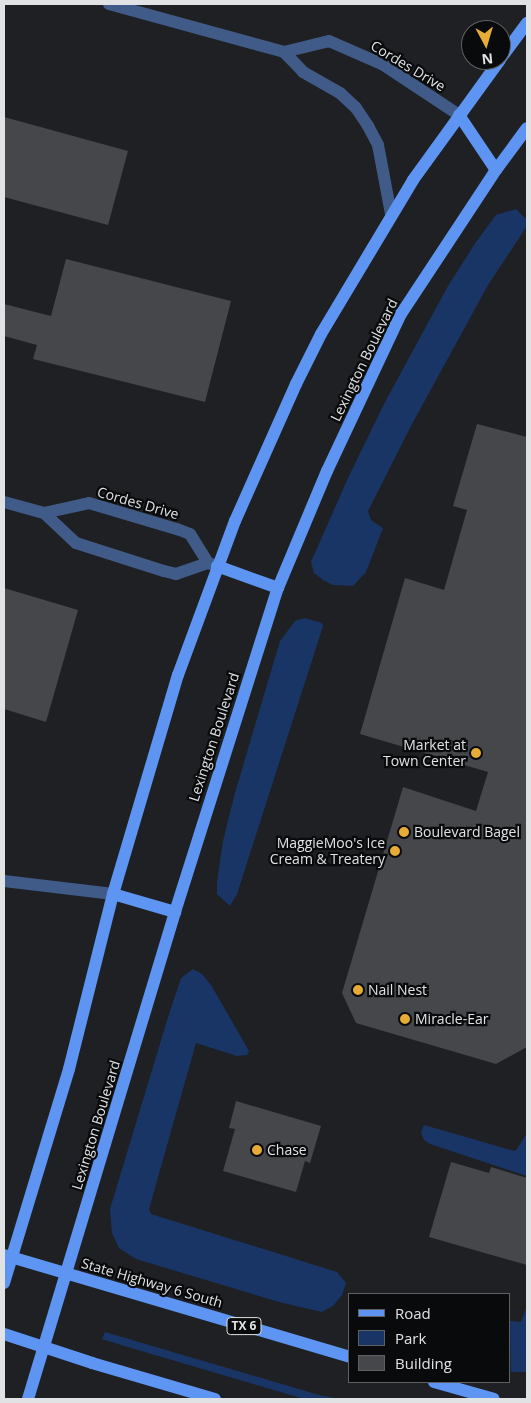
<!DOCTYPE html>
<html>
<head>
<meta charset="utf-8">
<style>
	body { margin:0 }
	#map { position:relative; width:531px; height:1403px; overflow:hidden; background:#1e2023; font-family:"Open Sans",sans-serif }
	div>[style] { position:absolute }
	.green>* { inset:0; background:#193566 }
	.building>* { inset:0; background:#45474b }
	.minor>* { height:12px; margin:-6px; padding:0 6px; transform-origin:6px; border-radius:6px; background:#415b88 }
	.major>* { height:12px; margin:-6px; padding:0 6px; transform-origin:6px; border-radius:6px; background:#5e94f2 }
	.dots>* { width:14px; height:14px; translate:-50% -50%; box-sizing:border-box; border:2px solid #090a0b; border-radius:50% }
	span { translate:-50% -50%; white-space:nowrap; text-align:center; line-height:1.15; -webkit-text-stroke:4.5px #090a0b; paint-order:stroke }
	.shield-label span { padding:1px 4px; background:#090a0b; border:1px solid; border-radius:4px; -webkit-text-stroke-width:0 }
	.shield-label { font-size:12px; color:#e0e2e4; font-weight:700 }
	.street-label { font-size:14px; color:#e0e2e4 }
	.poi-label { font-size:14px; color:#e0e2e4 }
	.right { translate:-100% -50%; text-align:right }
	.left { translate:0 -50%; text-align:left }
	.frame { position:absolute; inset:0; border:5px solid #e0e2e4; pointer-events:none }
	.legend { position:absolute; left:348px; top:1293px; width:162px; height:90px; box-sizing:border-box; background:#090a0b; border:1px solid #5f6062; margin:0; padding:6px 9px; list-style:none; font-size:15px; color:#e0e2e4 }
	.legend li { display:flex; align-items:center; gap:10px; height:25px }
	.legend b { width:25px; border:1px solid #5f6062 }
	.north { position:absolute; left:461px; top:20px; width:50px; height:50px; box-sizing:border-box; background:#090a0b; border:1px solid #5f6062; border-radius:50%; rotate:174deg; font-size:14px; font-weight:700; line-height:20px; text-align:center; color:#e0e2e4 }
	.north::after { content:''; display:block; margin:auto; width:18px; height:22px; background:#e6ac36; clip-path:polygon(50% 0,100% 100%,50% 72%,0 100%) }
</style>
</head>
<body>
<div id="map">
	<div class="green">
		<div style="clip-path:polygon(516px 209px,527px 220px,525px 229px,488px 285px,412px 424px,368px 511px,371px 520px,383px 528px,366px 572px,353px 586px,333px 585px,323px 580px,314px 573px,311px 562px,348px 478px,384px 404px,448px 286px,476px 242px,496px 215px)"></div>
		<div style="clip-path:polygon(305px 618px,322px 623px,323px 626px,237px 894px,230px 906px,217px 894px,217px 882px,223px 841px,235px 793px,280px 641px,295px 621px)"></div>
		<div style="clip-path:polygon(193px 969px,202px 974px,211px 985px,249px 1051px,247px 1055px,237px 1056px,196px 1043px,149px 1209px,151px 1214px,337px 1272px,346px 1283px,342px 1295px,333px 1306px,322px 1312px,279px 1302px,136px 1259px,119px 1248px,112px 1233px,110px 1209px,169px 1014px,181px 978px)"></div>
		<div style="clip-path:polygon(424px 1125px,514px 1151px,517px 1149px,527px 1133px,527px 1176px,430px 1144px,424px 1140px,421px 1133px)"></div>
		<div style="clip-path:polygon(527px 1306px,527px 1372px,511px 1372px,510px 1321px,521px 1322px)"></div>
		<div style="clip-path:polygon(105px 1332px,319px 1395px,341px 1399px,304px 1399px,121px 1345px,102px 1339px)"></div>
	</div>
	<div class="building">
		<div style="clip-path:polygon(4px 117px,128px 151px,108px 225px,4px 197px)"></div>
		<div style="clip-path:polygon(66px 259px,231px 301px,205px 402px,33px 359px,37px 345px,4px 336px,4px 304px,51px 316px)"></div>
		<div style="clip-path:polygon(477px 424px,527px 437px,527px 1047px,496px 1064px,356px 1023px,342px 993px,403px 787px,476px 811px,488px 772px,360px 734px,405px 578px,444px 590px,467px 510px,453px 506px)"></div>
		<div style="clip-path:polygon(4px 588px,78px 610px,46px 722px,4px 709px)"></div>
		<div style="clip-path:polygon(236px 1101px,321px 1126px,310px 1163px,305px 1161px,296px 1192px,223px 1171px,235px 1129px,229px 1128px)"></div>
		<div style="clip-path:polygon(451px 1162px,489px 1173px,491px 1167px,527px 1178px,527px 1265px,429px 1237px)"></div>
	</div>
	<div class="minor">
		<div style="left:109px;top:4px;width:181px;rotate:15.3deg"></div>
		<div style="left:284px;top:52px;width:46px;rotate:-13.7deg"></div>
		<div style="left:329px;top:41px;width:58px;rotate:23.5deg"></div>
		<div style="left:382px;top:64px;width:92px;rotate:33.5deg"></div>
		<div style="left:284px;top:52px;width:28px;rotate:46deg"></div>
		<div style="left:303px;top:72px;width:43px;rotate:29.6deg"></div>
		<div style="left:340px;top:93px;width:22px;rotate:43deg"></div>
		<div style="left:356px;top:108px;width:22px;rotate:56deg"></div>
		<div style="left:368px;top:126px;width:21px;rotate:62deg"></div>
		<div style="left:378px;top:145px;width:70px;rotate:79.3deg"></div>
		<div style="left:4px;top:502px;width:41px;rotate:15.4deg"></div>
		<div style="left:44px;top:513px;width:44px;rotate:43.2deg"></div>
		<div style="left:76px;top:543px;width:92px;rotate:17.7deg"></div>
		<div style="left:164px;top:571px;width:12px;rotate:14deg"></div>
		<div style="left:176px;top:574px;width:34px;rotate:-19deg"></div>
		<div style="left:208px;top:563px;width:9px;rotate:18deg"></div>
		<div style="left:44px;top:513px;width:46px;rotate:-12.5deg"></div>
		<div style="left:89px;top:503px;width:92px;rotate:16.5deg"></div>
		<div style="left:177px;top:529px;width:14px;rotate:21deg"></div>
		<div style="left:190px;top:534px;width:34px;rotate:58deg"></div>
		<div style="left:4px;top:881px;width:110px;rotate:6.8deg"></div>
	</div>
	<div class="major">
		<div style="left:501px;top:58px;width:44px;rotate:-53.4deg"></div>
		<div style="left:459px;top:115px;width:66px;rotate:56.1deg"></div>
		<div style="left:217px;top:566px;width:65px;rotate:19.8deg"></div>
		<div style="left:113px;top:894px;width:65px;rotate:16.2deg"></div>
		<div style="left:4px;top:1255px;width:361px;rotate:16.4deg"></div>
		<div style="left:4px;top:1283px;width:224px;rotate:-73.1deg"></div>
		<div style="left:69px;top:1069px;width:180px;rotate:-75.9deg"></div>
		<div style="left:113px;top:894px;width:228px;rotate:-73.5deg"></div>
		<div style="left:178px;top:675px;width:164px;rotate:-69.7deg"></div>
		<div style="left:235px;top:521px;width:150px;rotate:-66deg"></div>
		<div style="left:296px;top:384px;width:56px;rotate:-63.4deg"></div>
		<div style="left:321px;top:334px;width:179px;rotate:-59.1deg"></div>
		<div style="left:413px;top:180px;width:148px;rotate:-54.1deg"></div>
		<div style="left:4px;top:1334px;width:93px;rotate:18.2deg"></div>
		<div style="left:92px;top:1363px;width:128px;rotate:16.3deg"></div>
		<div style="left:434px;top:1382px;width:62px;rotate:15.8deg"></div>
		<div style="left:28px;top:1399px;width:509px;rotate:-73.2deg"></div>
		<div style="left:175px;top:912px;width:340px;rotate:-72.4deg"></div>
		<div style="left:278px;top:588px;width:127px;rotate:-67.3deg"></div>
		<div style="left:327px;top:471px;width:174px;rotate:-64.8deg"></div>
		<div style="left:401px;top:314px;width:173px;rotate:-56.6deg"></div>
		<div style="left:496px;top:170px;width:52px;rotate:-53.6deg"></div>
	</div>
	<div class="dots">
		<div style="left:476px;top:753px;background:#e6ac36"></div>
		<div style="left:404px;top:832px;background:#e6ac36"></div>
		<div style="left:395px;top:851px;background:#e6ac36"></div>
		<div style="left:358px;top:990px;background:#e6ac36"></div>
		<div style="left:405px;top:1019px;background:#e6ac36"></div>
		<div style="left:257px;top:1150px;background:#e6ac36"></div>
	</div>
	<div class="shield-label">
		<span style="left:244px;top:1326px">TX 6</span>
	</div>
	<div class="street-label">
		<span style="left:408px;top:66px;rotate:31deg">Cordes Drive</span>
		<span style="left:364px;top:360px;rotate:-64deg">Lexington Boulevard</span>
		<span style="left:138px;top:503px;rotate:16deg">Cordes Drive</span>
		<span style="left:214px;top:737px;rotate:-72deg">Lexington Boulevard</span>
		<span style="left:96px;top:1125px;rotate:-73deg">Lexington Boulevard</span>
		<span style="left:152px;top:1283px;rotate:16deg">State Highway 6 South</span>
	</div>
	<div class="poi-label">
		<span class="right" style="left:466px;top:753px">Market at<br>Town Center</span>
		<span class="left" style="left:414px;top:832px">Boulevard Bagel</span>
		<span class="right" style="left:385px;top:851px">MaggieMoo's Ice<br>Cream &amp; Treatery</span>
		<span class="left" style="left:368px;top:990px">Nail Nest</span>
		<span class="left" style="left:415px;top:1019px">Miracle-Ear</span>
		<span class="left" style="left:267px;top:1150px">Chase</span>
	</div>
	<div class="frame"></div>
	<ul class="legend">
	<li><b style="height:6px;background:#5e94f2"></b>Road</li>
	<li><b style="height:14px;background:#193566"></b>Park</li>
	<li><b style="height:14px;background:#45474b"></b>Building</li>
	</ul>
	<div class="north">N</div>
</div>
</body>
</html>
